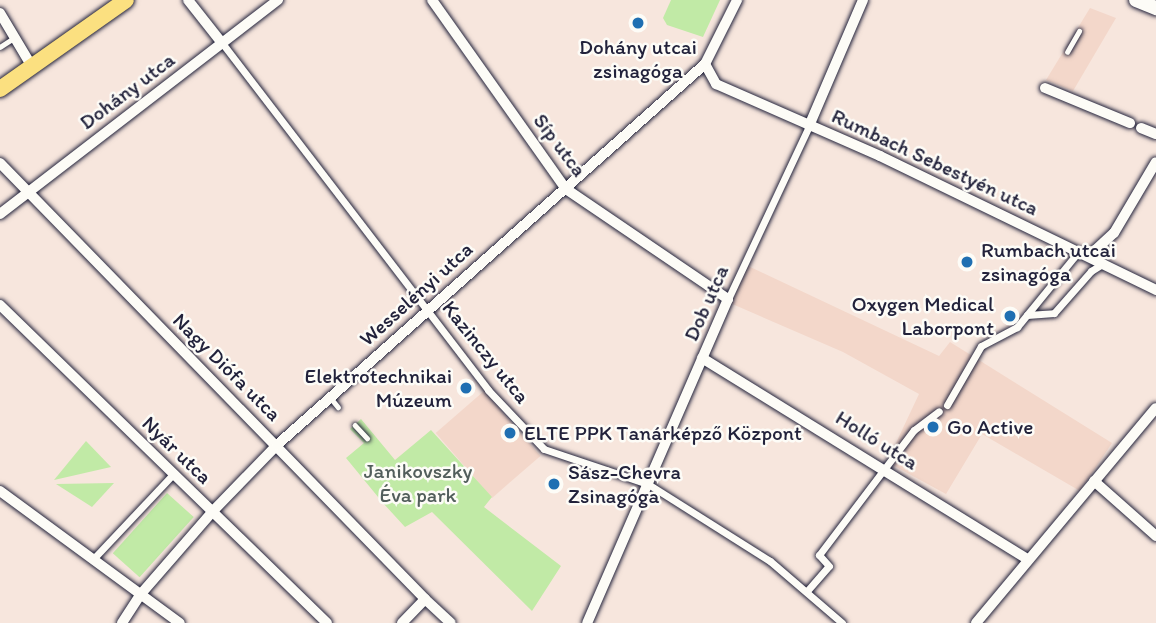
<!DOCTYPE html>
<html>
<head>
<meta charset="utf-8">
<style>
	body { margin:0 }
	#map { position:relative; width:1156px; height:623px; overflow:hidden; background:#f7e6dd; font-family:Itim,sans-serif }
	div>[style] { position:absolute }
	.built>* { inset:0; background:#f3d7ca; transform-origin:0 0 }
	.green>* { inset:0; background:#c1eaa6; transform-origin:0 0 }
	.roads { filter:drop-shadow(0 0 2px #22223b) drop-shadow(0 0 2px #22223b) }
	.service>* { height:4.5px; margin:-2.25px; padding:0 2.25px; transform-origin:2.25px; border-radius:2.25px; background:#fdfcf7 }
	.pedestrian>* { height:7px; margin:-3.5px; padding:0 3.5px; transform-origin:3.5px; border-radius:3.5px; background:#fdfcf7 }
	.minor>* { height:10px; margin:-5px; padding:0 5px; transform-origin:5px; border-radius:5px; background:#fdfcf7 }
	.secondary>* { height:14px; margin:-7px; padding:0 7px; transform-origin:7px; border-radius:7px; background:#fdfcf7 }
	.primary>* { height:16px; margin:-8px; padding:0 8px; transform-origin:8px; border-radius:8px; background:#fbe080 }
	.dots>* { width:19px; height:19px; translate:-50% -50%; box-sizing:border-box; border:4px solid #fdfcf7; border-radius:50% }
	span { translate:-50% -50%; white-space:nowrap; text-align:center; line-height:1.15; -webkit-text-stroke:5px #fdfcf7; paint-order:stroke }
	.poi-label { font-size:21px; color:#22223b }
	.left { translate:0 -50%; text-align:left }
	.right { translate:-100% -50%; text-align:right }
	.street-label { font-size:21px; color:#22223b }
	.park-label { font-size:21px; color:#525e5b }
</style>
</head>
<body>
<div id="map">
	<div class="built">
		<div style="clip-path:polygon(1090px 8px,1116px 18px,1073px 91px,1046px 80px)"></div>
		<div style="clip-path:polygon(746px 265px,939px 356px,950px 342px,1112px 443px,1080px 491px,982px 434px,946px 494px,887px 462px,919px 394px,843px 352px,730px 303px)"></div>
		<div style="left:484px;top:391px;width:86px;height:64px;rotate:49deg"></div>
	</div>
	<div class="green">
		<div style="clip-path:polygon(671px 0,720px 0,703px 37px,667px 25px,663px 18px)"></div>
		<div style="clip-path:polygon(361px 419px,395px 460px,431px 430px,492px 497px,484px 507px,561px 566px,532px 611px,432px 512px,405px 527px,383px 503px,346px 458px,364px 443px,350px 429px)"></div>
		<div style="clip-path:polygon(86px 441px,111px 467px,54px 480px)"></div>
		<div style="clip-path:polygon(114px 483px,92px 507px,56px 484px)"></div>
		<div style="left:167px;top:493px;width:36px;height:81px;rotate:42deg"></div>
	</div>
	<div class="roads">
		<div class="service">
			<div style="left:0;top:47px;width:17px;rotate:-33deg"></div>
			<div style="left:1067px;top:52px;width:24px;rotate:-60deg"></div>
			<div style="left:330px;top:397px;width:13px;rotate:51deg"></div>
			<div style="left:355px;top:425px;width:18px;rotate:47deg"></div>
		</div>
		<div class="pedestrian">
			<div style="left:222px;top:43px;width:437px;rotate:52.5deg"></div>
			<div style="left:488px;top:390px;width:81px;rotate:46.5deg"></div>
			<div style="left:544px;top:449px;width:110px;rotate:18.6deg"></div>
			<div style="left:648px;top:484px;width:144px;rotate:32.3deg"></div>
			<div style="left:770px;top:561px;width:95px;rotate:40.7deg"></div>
			<div style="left:728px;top:299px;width:191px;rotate:-64.9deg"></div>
			<div style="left:1027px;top:315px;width:27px;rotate:-4deg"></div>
			<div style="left:1054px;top:313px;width:56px;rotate:-48.6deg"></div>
			<div style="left:1091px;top:271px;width:15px;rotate:-32deg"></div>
			<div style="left:947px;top:405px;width:68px;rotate:-60deg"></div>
			<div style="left:981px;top:346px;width:41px;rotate:-27.8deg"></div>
			<div style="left:1017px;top:327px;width:98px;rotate:-50.8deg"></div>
			<div style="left:94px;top:558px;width:117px;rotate:-46.7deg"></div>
			<div style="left:807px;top:591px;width:33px;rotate:-49deg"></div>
			<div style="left:829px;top:566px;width:15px;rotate:-132deg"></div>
			<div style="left:819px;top:555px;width:157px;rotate:-52.8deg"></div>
			<div style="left:914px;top:430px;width:31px;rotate:-37deg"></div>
		</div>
		<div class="minor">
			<div style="left:188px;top:0;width:55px;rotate:51.7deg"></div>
			<div style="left:432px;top:0;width:232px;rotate:54.7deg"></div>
			<div style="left:566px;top:189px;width:196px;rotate:34.2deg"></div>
			<div style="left:728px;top:299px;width:353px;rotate:113.5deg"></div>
			<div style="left:0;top:13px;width:61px;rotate:59.2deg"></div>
			<div style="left:705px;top:64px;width:23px;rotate:61deg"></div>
			<div style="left:716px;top:84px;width:179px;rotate:23.7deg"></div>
			<div style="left:880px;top:156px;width:307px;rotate:25.9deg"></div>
			<div style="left:1045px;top:88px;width:92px;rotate:22.4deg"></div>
			<div style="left:809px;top:126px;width:137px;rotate:-66.8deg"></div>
			<div style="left:1141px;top:128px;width:16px;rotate:22deg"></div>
			<div style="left:0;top:163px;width:609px;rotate:45.73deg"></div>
			<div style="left:0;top:214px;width:351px;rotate:-37.6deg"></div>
			<div style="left:1089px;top:256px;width:34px;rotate:-43deg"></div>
			<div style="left:1114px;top:233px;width:82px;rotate:-59.4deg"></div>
			<div style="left:0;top:305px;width:456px;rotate:44.2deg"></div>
			<div style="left:702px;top:358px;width:383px;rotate:31.7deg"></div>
			<div style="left:1094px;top:481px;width:83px;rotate:41.6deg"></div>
			<div style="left:0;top:491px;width:223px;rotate:36.3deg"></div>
			<div style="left:122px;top:623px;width:33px;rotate:-57deg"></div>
			<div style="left:140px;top:595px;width:111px;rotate:-49deg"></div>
			<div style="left:213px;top:511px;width:92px;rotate:-45.9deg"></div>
			<div style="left:277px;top:445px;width:573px;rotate:-41.68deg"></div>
			<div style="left:705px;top:64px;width:72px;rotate:-63.4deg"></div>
			<div style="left:402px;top:623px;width:33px;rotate:-46deg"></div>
			<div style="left:425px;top:599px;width:35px;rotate:43deg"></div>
			<div style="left:976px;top:623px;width:280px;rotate:-50.1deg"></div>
		</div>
		<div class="secondary">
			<div style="left:1136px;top:0;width:22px;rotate:22deg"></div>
		</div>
		<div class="primary">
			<div style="left:0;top:89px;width:154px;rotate:-35.2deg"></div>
		</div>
	</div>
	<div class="dots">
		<div style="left:638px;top:23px;background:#1f6fb2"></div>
		<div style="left:967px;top:262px;background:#1f6fb2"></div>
		<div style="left:1010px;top:316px;background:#1f6fb2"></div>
		<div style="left:466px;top:388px;background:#1f6fb2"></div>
		<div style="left:933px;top:427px;background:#1f6fb2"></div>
		<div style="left:510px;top:433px;background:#1f6fb2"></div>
		<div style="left:554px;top:484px;background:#1f6fb2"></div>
	</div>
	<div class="poi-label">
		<span style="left:638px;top:59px">Dohány utcai<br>zsinagóga</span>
		<span class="left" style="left:981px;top:262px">Rumbach utcai<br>zsinagóga</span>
		<span class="right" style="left:994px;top:316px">Oxygen Medical<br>Laborpont</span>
		<span class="right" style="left:452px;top:388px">Elektrotechnikai<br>Múzeum</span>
		<span class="left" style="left:947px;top:427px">Go Active</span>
		<span class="left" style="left:524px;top:433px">ELTE PPK Tanárképző Központ</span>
		<span class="left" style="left:568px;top:484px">Sász-Chevra<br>Zsinagóga</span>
	</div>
	<div class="street-label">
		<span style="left:127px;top:91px;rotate:-37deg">Dohány utca</span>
		<span style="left:560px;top:145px;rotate:53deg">Síp utca</span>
		<span style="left:935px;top:162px;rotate:25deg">Rumbach Sebestyén utca</span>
		<span style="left:416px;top:294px;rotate:-42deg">Wesselényi utca</span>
		<span style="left:706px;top:303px;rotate:-66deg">Dob utca</span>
		<span style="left:486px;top:352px;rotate:51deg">Kazinczy utca</span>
		<span style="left:227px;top:367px;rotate:45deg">Nagy Diófa utca</span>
		<span style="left:877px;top:440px;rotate:32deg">Holló utca</span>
		<span style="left:177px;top:450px;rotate:44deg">Nyár utca</span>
	</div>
	<div class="park-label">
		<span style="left:418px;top:483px">Janikovszky<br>Éva park</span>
	</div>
</div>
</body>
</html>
